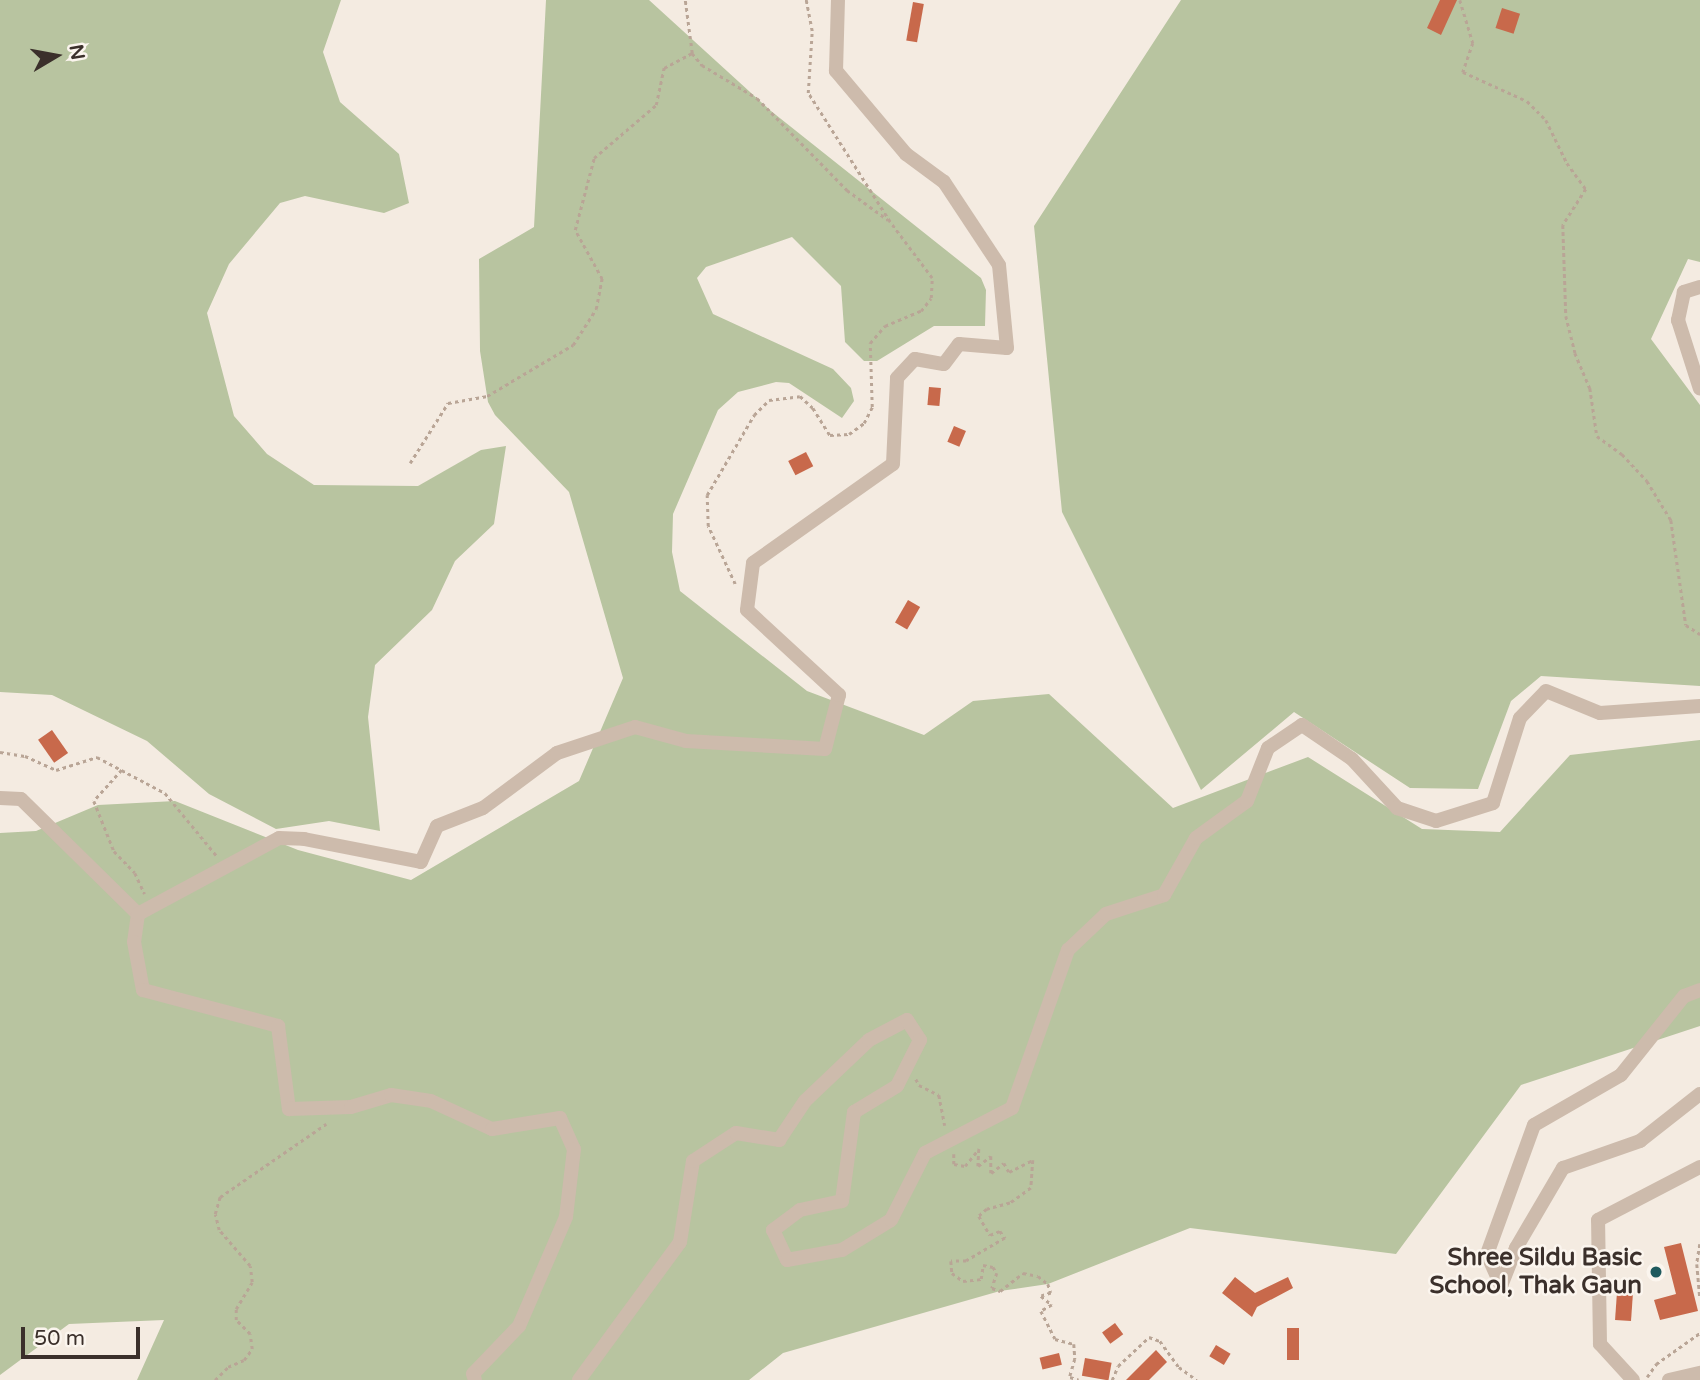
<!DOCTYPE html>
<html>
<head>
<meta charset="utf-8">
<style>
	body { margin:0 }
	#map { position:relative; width:1700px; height:1380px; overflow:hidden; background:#f4ebe1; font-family:"Varela Round",sans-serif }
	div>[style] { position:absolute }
	.green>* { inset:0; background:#b8c4a0 }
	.building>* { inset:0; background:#c8694b; transform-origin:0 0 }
	.path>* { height:2.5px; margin-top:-1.25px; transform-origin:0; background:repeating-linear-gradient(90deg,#b9a596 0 3.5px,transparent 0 7px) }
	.street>* { height:14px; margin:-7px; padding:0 7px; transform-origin:7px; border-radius:7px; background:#cdbbac }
	.dots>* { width:19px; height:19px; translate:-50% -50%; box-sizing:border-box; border:4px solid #fbf5ee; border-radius:50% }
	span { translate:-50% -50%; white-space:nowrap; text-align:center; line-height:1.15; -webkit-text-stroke:5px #fbf5ee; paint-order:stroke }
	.poi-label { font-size:24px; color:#3b302b; font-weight:700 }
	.right { translate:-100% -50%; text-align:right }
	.north { position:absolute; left:21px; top:21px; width:70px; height:70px; -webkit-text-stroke:5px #fbf5ee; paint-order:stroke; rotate:80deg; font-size:19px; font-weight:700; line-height:28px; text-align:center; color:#3b302b }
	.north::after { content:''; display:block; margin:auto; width:24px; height:32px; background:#3b302b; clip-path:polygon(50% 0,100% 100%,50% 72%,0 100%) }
	.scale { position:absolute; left:21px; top:1327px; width:119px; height:32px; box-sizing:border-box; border:4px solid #3b302b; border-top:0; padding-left:9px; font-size:21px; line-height:24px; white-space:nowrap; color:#3b302b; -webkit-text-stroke:5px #fbf5ee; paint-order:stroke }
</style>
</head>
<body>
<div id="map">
	<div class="green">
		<div style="clip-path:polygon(0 0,341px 0,323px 52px,340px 102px,399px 154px,409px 203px,384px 213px,305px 196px,280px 203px,229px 264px,207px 313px,234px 416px,267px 454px,314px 485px,418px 486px,481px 450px,506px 446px,494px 524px,455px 561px,432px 610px,375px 665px,368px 717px,380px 831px,329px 821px,276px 829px,209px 794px,147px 741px,52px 695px,0 692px)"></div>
		<div style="clip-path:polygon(546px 0,649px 0,771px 111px,981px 278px,986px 290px,985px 326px,934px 326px,877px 361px,864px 361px,845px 342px,841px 286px,792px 237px,706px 267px,697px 278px,713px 314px,833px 369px,851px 388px,854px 401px,842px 418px,789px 383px,776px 382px,738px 392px,718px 410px,673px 514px,672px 552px,680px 591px,807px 691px,924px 735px,973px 701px,1049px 694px,1173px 808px,1308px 757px,1422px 829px,1500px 832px,1570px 755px,1700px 740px,1700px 1026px,1521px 1085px,1396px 1254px,1190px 1228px,1048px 1284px,1000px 1291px,783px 1353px,749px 1380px,137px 1380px,164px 1320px,69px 1324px,0 1375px,0 833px,36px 831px,98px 805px,175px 801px,298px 850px,411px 880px,579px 781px,623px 678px,569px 492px,495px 415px,488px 402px,480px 351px,479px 259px,534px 227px)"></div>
		<div style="clip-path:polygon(1181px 0,1700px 0,1700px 262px,1688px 259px,1651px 339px,1700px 405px,1700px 686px,1541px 676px,1511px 701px,1478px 789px,1410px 788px,1294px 712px,1201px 790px,1062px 512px,1034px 226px)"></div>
	</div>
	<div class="building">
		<div style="clip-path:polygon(1440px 0,1457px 0,1441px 35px,1427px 28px)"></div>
		<div style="left:913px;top:2px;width:11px;height:39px;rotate:10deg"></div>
		<div style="left:1502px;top:8px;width:19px;height:21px;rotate:18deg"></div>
		<div style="left:929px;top:387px;width:12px;height:18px;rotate:5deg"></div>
		<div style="left:954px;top:426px;width:13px;height:17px;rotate:23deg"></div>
		<div style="left:806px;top:452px;width:16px;height:20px;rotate:63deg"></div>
		<div style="left:908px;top:600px;width:14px;height:26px;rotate:30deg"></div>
		<div style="left:52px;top:730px;width:28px;height:17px;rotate:55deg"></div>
		<div style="clip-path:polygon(1681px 1243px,1698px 1311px,1660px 1320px,1654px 1300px,1676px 1294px,1664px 1247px)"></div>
		<div style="clip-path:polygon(1235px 1277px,1255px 1293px,1288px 1277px,1293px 1288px,1257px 1307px,1252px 1317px,1222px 1293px)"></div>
		<div style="left:1617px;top:1292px;width:16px;height:28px;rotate:4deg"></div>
		<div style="left:1115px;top:1323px;width:14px;height:16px;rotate:54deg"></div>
		<div style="left:1287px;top:1328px;width:12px;height:32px"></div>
		<div style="left:1216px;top:1345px;width:17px;height:13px;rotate:31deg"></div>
		<div style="clip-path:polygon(1156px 1350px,1167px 1362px,1149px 1380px,1126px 1380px)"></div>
		<div style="left:1059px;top:1353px;width:12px;height:20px;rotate:76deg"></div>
		<div style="left:1085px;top:1358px;width:27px;height:18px;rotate:10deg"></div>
	</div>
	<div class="path">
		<div style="left:1460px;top:0;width:45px;rotate:73.2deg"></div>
		<div style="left:1473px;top:43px;width:31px;rotate:109deg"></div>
		<div style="left:1463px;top:72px;width:70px;rotate:24.4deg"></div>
		<div style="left:1527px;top:101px;width:27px;rotate:45deg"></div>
		<div style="left:1546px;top:120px;width:48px;rotate:64deg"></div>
		<div style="left:1567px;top:163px;width:32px;rotate:54deg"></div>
		<div style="left:1586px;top:189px;width:43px;rotate:122.6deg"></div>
		<div style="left:1563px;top:225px;width:91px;rotate:88.1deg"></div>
		<div style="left:1566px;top:316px;width:38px;rotate:76deg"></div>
		<div style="left:1575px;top:353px;width:38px;rotate:67deg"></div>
		<div style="left:1590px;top:388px;width:49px;rotate:81.7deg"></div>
		<div style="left:1597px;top:436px;width:31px;rotate:36deg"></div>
		<div style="left:1622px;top:454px;width:37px;rotate:47deg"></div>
		<div style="left:1647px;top:481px;width:46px;rotate:58.4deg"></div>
		<div style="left:1671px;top:520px;width:106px;rotate:81.9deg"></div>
		<div style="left:1686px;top:625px;width:17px;rotate:33deg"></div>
		<div style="left:692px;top:53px;width:16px;rotate:50deg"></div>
		<div style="left:702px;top:65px;width:64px;rotate:31deg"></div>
		<div style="left:757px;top:98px;width:129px;rotate:45.6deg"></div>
		<div style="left:847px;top:190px;width:51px;rotate:36.2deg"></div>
		<div style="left:410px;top:463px;width:71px;rotate:-57.7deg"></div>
		<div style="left:448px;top:403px;width:40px;rotate:-10deg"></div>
		<div style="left:487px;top:396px;width:100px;rotate:-30.7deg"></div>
		<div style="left:573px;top:345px;width:43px;rotate:-57.4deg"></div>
		<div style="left:596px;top:309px;width:31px;rotate:-79deg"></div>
		<div style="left:602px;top:279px;width:56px;rotate:-118.9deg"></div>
		<div style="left:575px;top:230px;width:74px;rotate:-75.2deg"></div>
		<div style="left:594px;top:158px;width:82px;rotate:-40.5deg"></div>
		<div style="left:656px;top:105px;width:38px;rotate:-78deg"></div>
		<div style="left:664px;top:68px;width:32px;rotate:-28deg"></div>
		<div style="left:692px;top:53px;width:53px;rotate:-97.5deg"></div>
		<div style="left:735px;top:584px;width:64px;rotate:-115deg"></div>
		<div style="left:708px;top:526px;width:31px;rotate:-92deg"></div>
		<div style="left:707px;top:495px;width:93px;rotate:-59.6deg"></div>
		<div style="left:754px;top:415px;width:21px;rotate:-45deg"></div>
		<div style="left:769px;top:400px;width:31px;rotate:-7deg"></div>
		<div style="left:800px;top:396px;width:18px;rotate:43deg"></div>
		<div style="left:813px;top:408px;width:32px;rotate:58deg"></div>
		<div style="left:830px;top:435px;width:19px;rotate:-3deg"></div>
		<div style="left:849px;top:434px;width:19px;rotate:-36deg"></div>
		<div style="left:864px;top:423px;width:18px;rotate:-63deg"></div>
		<div style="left:872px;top:407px;width:64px;rotate:-91.8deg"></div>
		<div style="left:870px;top:343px;width:23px;rotate:-49deg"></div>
		<div style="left:885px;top:326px;width:39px;rotate:-23deg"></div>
		<div style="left:921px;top:311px;width:16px;rotate:-52deg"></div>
		<div style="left:931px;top:298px;width:20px;rotate:-87deg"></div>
		<div style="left:932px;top:278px;width:70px;rotate:-126.9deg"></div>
		<div style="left:890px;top:222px;width:153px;rotate:-122.4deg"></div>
		<div style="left:808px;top:93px;width:62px;rotate:-86.3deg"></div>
		<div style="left:812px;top:31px;width:32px;rotate:-101deg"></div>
		<div style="left:0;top:752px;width:25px;rotate:9deg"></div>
		<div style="left:25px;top:756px;width:34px;rotate:24deg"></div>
		<div style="left:56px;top:770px;width:43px;rotate:-17.6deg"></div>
		<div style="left:97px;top:757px;width:77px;rotate:27.9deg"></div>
		<div style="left:165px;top:793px;width:82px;rotate:50.5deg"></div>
		<div style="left:122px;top:770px;width:42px;rotate:132.1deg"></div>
		<div style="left:94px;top:801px;width:54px;rotate:68.2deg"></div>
		<div style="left:114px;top:851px;width:30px;rotate:46deg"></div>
		<div style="left:135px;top:873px;width:23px;rotate:65deg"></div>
		<div style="left:916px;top:1079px;width:7px;rotate:63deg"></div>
		<div style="left:919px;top:1085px;width:22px;rotate:27deg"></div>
		<div style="left:939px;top:1095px;width:31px;rotate:79deg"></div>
		<div style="left:954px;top:1154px;width:10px;rotate:90deg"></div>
		<div style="left:954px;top:1164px;width:11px;rotate:10deg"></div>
		<div style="left:965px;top:1166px;width:22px;rotate:-51deg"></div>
		<div style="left:979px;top:1149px;width:17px;rotate:93deg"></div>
		<div style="left:978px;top:1166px;width:16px;rotate:-38deg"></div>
		<div style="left:991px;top:1156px;width:17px;rotate:90deg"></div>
		<div style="left:991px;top:1173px;width:16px;rotate:-38deg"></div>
		<div style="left:1004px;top:1163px;width:10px;rotate:61deg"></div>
		<div style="left:1009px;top:1172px;width:27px;rotate:-27deg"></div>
		<div style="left:1033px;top:1160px;width:28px;rotate:94deg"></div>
		<div style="left:1031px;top:1188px;width:26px;rotate:144deg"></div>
		<div style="left:1010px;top:1203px;width:24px;rotate:165deg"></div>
		<div style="left:987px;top:1209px;width:11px;rotate:139deg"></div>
		<div style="left:979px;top:1216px;width:22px;rotate:60deg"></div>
		<div style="left:990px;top:1235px;width:11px;rotate:-22deg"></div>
		<div style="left:1000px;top:1231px;width:9px;rotate:54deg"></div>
		<div style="left:1005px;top:1238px;width:45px;rotate:149.5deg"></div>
		<div style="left:966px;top:1261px;width:15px;rotate:180deg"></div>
		<div style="left:951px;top:1261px;width:12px;rotate:85deg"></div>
		<div style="left:952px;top:1273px;width:14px;rotate:36deg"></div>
		<div style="left:963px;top:1281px;width:18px;rotate:-6deg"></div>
		<div style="left:981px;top:1279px;width:14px;rotate:-82deg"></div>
		<div style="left:983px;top:1265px;width:10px;rotate:11deg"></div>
		<div style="left:993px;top:1267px;width:7px;rotate:56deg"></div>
		<div style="left:997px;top:1273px;width:16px;rotate:108deg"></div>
		<div style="left:992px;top:1288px;width:9px;rotate:21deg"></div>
		<div style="left:1000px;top:1291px;width:29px;rotate:-38deg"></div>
		<div style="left:1023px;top:1273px;width:15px;rotate:11deg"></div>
		<div style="left:1038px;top:1276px;width:13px;rotate:39deg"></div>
		<div style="left:1048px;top:1284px;width:9px;rotate:72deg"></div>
		<div style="left:1051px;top:1293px;width:10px;rotate:163deg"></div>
		<div style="left:1041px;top:1296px;width:14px;rotate:39deg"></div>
		<div style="left:1052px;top:1305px;width:13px;rotate:151deg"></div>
		<div style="left:1041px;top:1311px;width:31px;rotate:63deg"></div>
		<div style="left:1055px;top:1339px;width:20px;rotate:15deg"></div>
		<div style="left:1074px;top:1344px;width:15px;rotate:86deg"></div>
		<div style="left:1075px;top:1359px;width:19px;rotate:106deg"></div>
		<div style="left:1070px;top:1377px;width:9px;rotate:18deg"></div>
		<div style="left:1700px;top:1244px;width:20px;rotate:99deg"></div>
		<div style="left:1697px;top:1264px;width:32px;rotate:85deg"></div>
		<div style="left:1647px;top:1377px;width:16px;rotate:-55deg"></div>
		<div style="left:1656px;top:1364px;width:54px;rotate:-35.2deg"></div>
		<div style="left:215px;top:1380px;width:18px;rotate:-45deg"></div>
		<div style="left:228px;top:1367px;width:17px;rotate:-24deg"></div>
		<div style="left:244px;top:1360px;width:14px;rotate:-54deg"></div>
		<div style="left:252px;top:1349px;width:15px;rotate:-98deg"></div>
		<div style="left:250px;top:1334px;width:20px;rotate:-135deg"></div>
		<div style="left:236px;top:1320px;width:11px;rotate:-90deg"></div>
		<div style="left:236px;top:1309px;width:31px;rotate:-59deg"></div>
		<div style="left:252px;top:1282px;width:16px;rotate:-97deg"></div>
		<div style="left:250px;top:1266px;width:48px;rotate:-130.7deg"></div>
		<div style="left:219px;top:1230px;width:16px;rotate:-104deg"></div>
		<div style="left:215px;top:1214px;width:18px;rotate:-74deg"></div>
		<div style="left:220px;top:1197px;width:129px;rotate:-34.6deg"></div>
		<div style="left:1112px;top:1380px;width:15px;rotate:-67deg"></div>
		<div style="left:1118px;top:1366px;width:42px;rotate:-43.1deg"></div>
		<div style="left:1149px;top:1337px;width:12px;rotate:20deg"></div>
		<div style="left:1160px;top:1341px;width:32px;rotate:54deg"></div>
		<div style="left:1179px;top:1367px;width:22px;rotate:36deg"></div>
	</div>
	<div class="street">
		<div style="left:1700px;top:287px;width:17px;rotate:163deg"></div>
		<div style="left:1684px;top:292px;width:29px;rotate:102deg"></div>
		<div style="left:1678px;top:320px;width:72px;rotate:72.3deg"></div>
		<div style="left:0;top:798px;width:21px;rotate:3deg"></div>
		<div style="left:21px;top:799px;width:164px;rotate:44.5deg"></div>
		<div style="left:138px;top:914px;width:28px;rotate:98deg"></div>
		<div style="left:134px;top:942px;width:49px;rotate:79.4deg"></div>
		<div style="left:143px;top:990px;width:140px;rotate:14.9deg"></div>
		<div style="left:278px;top:1026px;width:84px;rotate:82.5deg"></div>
		<div style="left:289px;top:1109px;width:62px;rotate:-1.8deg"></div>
		<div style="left:351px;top:1107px;width:42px;rotate:-16.7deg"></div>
		<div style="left:391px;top:1095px;width:40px;rotate:8.5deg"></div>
		<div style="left:431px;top:1101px;width:67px;rotate:24.7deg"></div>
		<div style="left:492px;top:1129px;width:69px;rotate:-9.2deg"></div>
		<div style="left:560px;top:1118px;width:34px;rotate:66deg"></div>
		<div style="left:574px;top:1149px;width:68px;rotate:96.7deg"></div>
		<div style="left:566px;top:1217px;width:119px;rotate:113.3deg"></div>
		<div style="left:519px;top:1326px;width:66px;rotate:133.8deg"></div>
		<div style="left:473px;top:1374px;width:6px;rotate:72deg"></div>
		<div style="left:138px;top:914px;width:160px;rotate:-28.3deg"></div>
		<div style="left:279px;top:838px;width:25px;rotate:2deg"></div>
		<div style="left:304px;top:839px;width:119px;rotate:11.1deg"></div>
		<div style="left:421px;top:862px;width:39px;rotate:-66deg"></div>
		<div style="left:437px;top:826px;width:49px;rotate:-21.4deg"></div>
		<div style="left:483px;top:808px;width:92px;rotate:-36.6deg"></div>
		<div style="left:557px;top:753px;width:82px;rotate:-18.4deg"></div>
		<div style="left:635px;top:727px;width:53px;rotate:15.4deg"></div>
		<div style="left:686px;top:741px;width:139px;rotate:3.3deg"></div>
		<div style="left:825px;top:749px;width:56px;rotate:-75.5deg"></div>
		<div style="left:839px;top:695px;width:125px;rotate:-137.3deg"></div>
		<div style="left:747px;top:610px;width:47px;rotate:-82.7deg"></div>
		<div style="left:753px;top:563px;width:171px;rotate:-35.3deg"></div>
		<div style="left:893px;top:464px;width:86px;rotate:-87.3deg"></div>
		<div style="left:897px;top:378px;width:26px;rotate:-47deg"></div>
		<div style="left:915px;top:359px;width:29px;rotate:10deg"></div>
		<div style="left:944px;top:364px;width:25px;rotate:-53deg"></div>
		<div style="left:959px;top:344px;width:48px;rotate:4.8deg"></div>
		<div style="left:1007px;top:348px;width:83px;rotate:-95.5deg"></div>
		<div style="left:999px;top:265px;width:100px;rotate:-123.5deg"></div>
		<div style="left:944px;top:182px;width:47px;rotate:-143.6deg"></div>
		<div style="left:906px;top:154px;width:109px;rotate:-130.1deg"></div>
		<div style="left:836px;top:71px;width:71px;rotate:-88.4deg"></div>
		<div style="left:1700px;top:990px;width:17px;rotate:159deg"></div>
		<div style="left:1684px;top:996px;width:101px;rotate:128.6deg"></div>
		<div style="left:1621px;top:1075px;width:100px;rotate:150.1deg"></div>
		<div style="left:1534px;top:1125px;width:137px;rotate:110deg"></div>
		<div style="left:1487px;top:1254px;width:35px;rotate:66deg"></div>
		<div style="left:1501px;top:1286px;width:41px;rotate:-68.5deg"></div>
		<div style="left:1516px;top:1248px;width:93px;rotate:-59.6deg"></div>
		<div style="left:1563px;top:1168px;width:82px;rotate:-19.3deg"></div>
		<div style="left:1640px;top:1141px;width:76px;rotate:-38.1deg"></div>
		<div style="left:579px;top:1380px;width:171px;rotate:-53.8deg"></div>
		<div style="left:680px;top:1242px;width:82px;rotate:-80.9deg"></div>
		<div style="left:693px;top:1161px;width:51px;rotate:-33.1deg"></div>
		<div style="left:736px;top:1133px;width:44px;rotate:9.2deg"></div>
		<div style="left:779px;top:1140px;width:47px;rotate:-56.3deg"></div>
		<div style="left:805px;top:1101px;width:88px;rotate:-43.6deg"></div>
		<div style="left:869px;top:1040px;width:43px;rotate:-27.8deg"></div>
		<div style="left:907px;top:1020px;width:24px;rotate:57deg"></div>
		<div style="left:920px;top:1040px;width:51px;rotate:116.6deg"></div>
		<div style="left:897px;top:1086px;width:50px;rotate:148.8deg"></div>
		<div style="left:854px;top:1112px;width:90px;rotate:97.7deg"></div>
		<div style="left:842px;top:1201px;width:43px;rotate:167.9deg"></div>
		<div style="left:800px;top:1210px;width:34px;rotate:143deg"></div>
		<div style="left:773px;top:1230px;width:33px;rotate:65deg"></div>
		<div style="left:787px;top:1260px;width:56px;rotate:-10.3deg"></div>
		<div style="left:842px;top:1250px;width:57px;rotate:-31.5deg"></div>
		<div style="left:891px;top:1220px;width:75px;rotate:-63.1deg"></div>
		<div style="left:925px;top:1153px;width:98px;rotate:-27.3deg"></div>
		<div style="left:1012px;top:1108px;width:168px;rotate:-70.5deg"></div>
		<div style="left:1068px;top:950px;width:52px;rotate:-43.5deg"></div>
		<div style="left:1106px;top:914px;width:61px;rotate:-18.1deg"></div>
		<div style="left:1164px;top:895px;width:65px;rotate:-60.7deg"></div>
		<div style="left:1196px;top:838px;width:63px;rotate:-36deg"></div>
		<div style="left:1247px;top:801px;width:57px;rotate:-68.4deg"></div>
		<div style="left:1268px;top:748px;width:41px;rotate:-34.1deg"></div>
		<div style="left:1302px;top:725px;width:60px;rotate:34.2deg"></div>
		<div style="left:1352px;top:759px;width:67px;rotate:47.4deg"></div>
		<div style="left:1397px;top:808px;width:41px;rotate:18.4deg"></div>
		<div style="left:1436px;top:821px;width:60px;rotate:-17.5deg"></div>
		<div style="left:1493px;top:803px;width:89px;rotate:-72.4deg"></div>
		<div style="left:1520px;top:718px;width:37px;rotate:-46deg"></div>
		<div style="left:1546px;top:691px;width:58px;rotate:22.2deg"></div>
		<div style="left:1600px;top:713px;width:100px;rotate:-4deg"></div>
		<div style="left:1633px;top:1380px;width:49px;rotate:-132.5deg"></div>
		<div style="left:1600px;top:1344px;width:124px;rotate:-90.9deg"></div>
		<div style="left:1598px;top:1220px;width:115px;rotate:-27.5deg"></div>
		<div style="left:1669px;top:1380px;width:32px;rotate:-13deg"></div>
	</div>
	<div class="dots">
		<div style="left:1656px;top:1272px;background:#1f5a5e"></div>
	</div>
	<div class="poi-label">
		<span class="right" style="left:1642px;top:1272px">Shree Sildu Basic<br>School, Thak Gaun</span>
	</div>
	<div class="north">N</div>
	<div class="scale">50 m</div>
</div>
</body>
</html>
